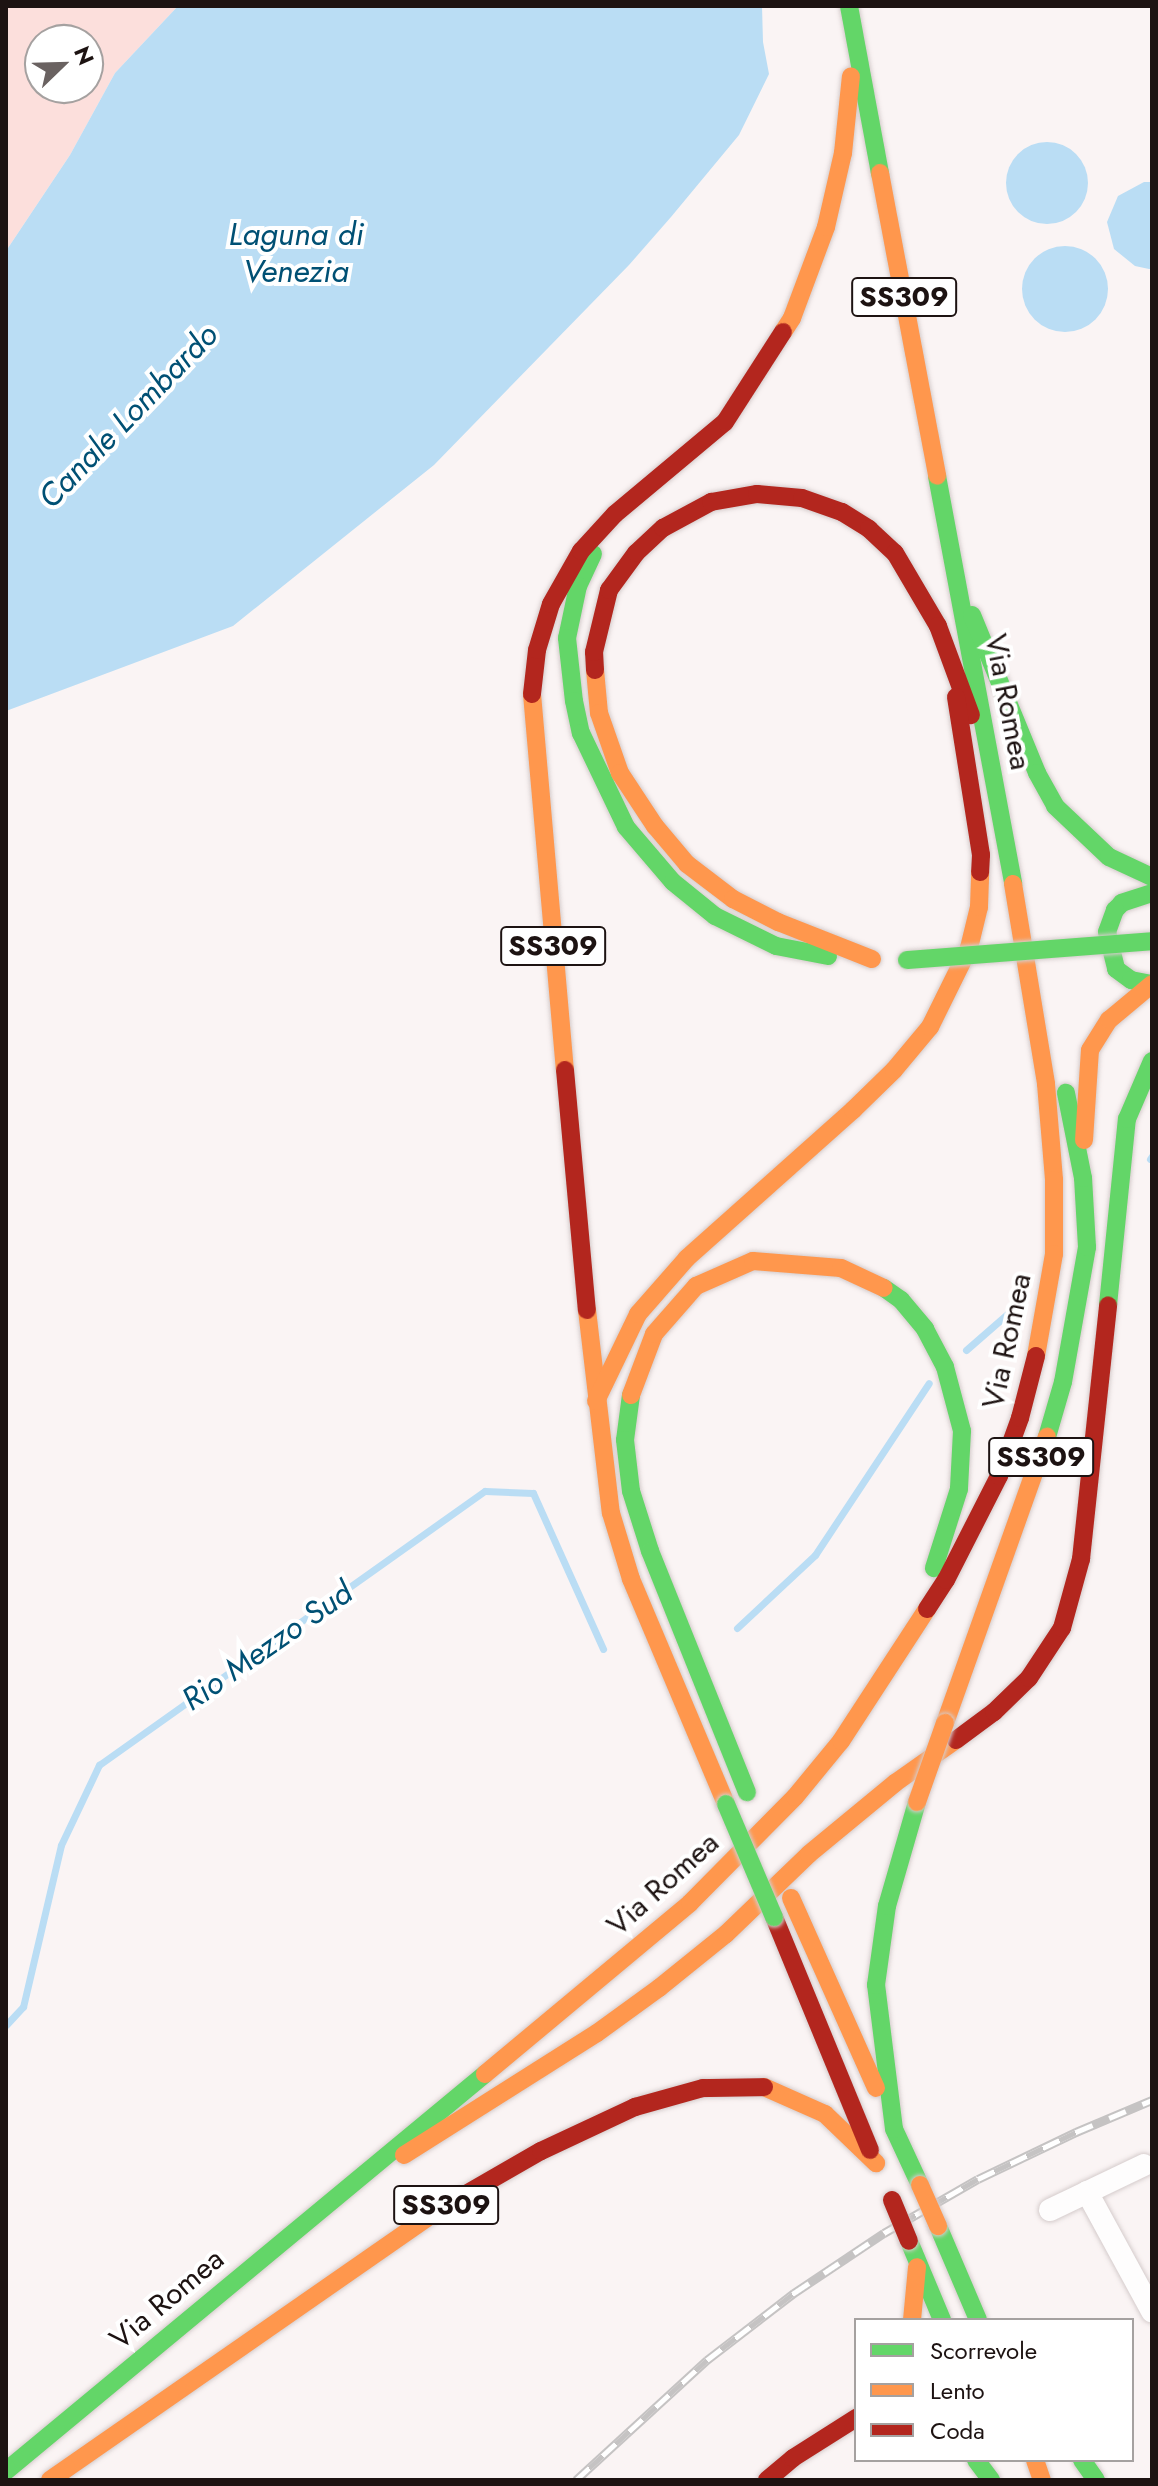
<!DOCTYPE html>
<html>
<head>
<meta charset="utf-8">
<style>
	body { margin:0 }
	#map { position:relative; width:1158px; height:2486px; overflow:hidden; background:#faf4f4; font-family:Jost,sans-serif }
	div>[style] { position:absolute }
	.green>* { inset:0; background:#fcdfdc }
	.water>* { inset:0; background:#baddf4 }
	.round { border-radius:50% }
	.stream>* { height:7px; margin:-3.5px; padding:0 3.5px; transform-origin:3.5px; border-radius:3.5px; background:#baddf4 }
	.roads { filter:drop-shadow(0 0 2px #d5cccc) drop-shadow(0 0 2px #d5cccc) }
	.street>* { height:22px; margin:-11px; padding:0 11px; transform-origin:11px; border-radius:11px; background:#fefdfd }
	.fast>* { height:18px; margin:-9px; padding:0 9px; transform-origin:9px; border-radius:9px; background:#63d668 }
	.slow>* { height:18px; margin:-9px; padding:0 9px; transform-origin:9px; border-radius:9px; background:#ff974d }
	.jam>* { height:18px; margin:-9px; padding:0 9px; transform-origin:9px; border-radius:9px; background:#b3261e }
	.rail>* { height:9px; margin-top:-4.5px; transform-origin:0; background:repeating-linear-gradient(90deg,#fff 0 18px,#c5c3c3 0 36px); box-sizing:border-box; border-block:2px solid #c5c3c3 }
	.bridges { filter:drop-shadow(0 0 2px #d5cccc) drop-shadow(0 0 2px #d5cccc) }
	.fast-bridge>* { height:18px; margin:-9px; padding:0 9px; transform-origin:9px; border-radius:9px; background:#63d668 }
	.slow-bridge>* { height:18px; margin:-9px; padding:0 9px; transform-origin:9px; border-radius:9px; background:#ff974d }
	.jam-bridge>* { height:18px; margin:-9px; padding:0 9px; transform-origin:9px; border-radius:9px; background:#b3261e }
	span { translate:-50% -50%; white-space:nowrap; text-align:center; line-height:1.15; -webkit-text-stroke:8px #fff; paint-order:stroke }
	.shield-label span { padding:2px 6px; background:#fff; border:2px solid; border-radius:6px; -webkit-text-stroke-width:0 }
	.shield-label { font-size:28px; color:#1d1312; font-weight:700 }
	.street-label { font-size:30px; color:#1d1312 }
	.water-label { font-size:32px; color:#005074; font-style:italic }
	.frame { position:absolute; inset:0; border:8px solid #1d1312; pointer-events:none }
	.legend { position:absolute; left:854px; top:2318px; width:280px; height:144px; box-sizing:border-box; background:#fff; border:2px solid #a5a1a0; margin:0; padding:10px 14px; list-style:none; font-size:24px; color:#1d1312 }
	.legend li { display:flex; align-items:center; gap:16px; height:40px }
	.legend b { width:40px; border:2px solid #a5a1a0 }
	.north { position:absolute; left:24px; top:24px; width:80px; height:80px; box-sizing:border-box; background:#fff; border:2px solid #a5a1a0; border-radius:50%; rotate:67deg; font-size:22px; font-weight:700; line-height:32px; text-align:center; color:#1d1312 }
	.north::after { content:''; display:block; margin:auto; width:28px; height:36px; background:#6a6261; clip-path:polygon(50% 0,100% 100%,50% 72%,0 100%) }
</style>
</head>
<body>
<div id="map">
	<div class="green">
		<div style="clip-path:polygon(evenodd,6px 6px,178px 6px,115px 73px,70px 155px,6px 251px,6px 6px,40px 40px,88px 40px,88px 88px,40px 88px,40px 40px)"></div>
	</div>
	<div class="water">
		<div style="clip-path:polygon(178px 6px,762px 6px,763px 42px,769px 74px,739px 135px,671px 217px,629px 265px,434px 465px,233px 626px,6px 711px,6px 251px,70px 155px,115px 73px)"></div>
		<div class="round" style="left:1006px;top:142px;width:82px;height:82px"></div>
		<div style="clip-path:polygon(1144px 182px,1152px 182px,1152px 269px,1149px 269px,1135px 266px,1114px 249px,1107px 222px,1118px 196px)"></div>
		<div class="round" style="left:1022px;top:246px;width:86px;height:86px"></div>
	</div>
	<div class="stream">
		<div style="left:1150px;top:1159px;width:4px;rotate:-56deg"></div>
		<div style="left:966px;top:1350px;width:62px;rotate:-41.1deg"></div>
		<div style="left:737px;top:1628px;width:107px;rotate:-43.1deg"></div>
		<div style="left:815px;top:1555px;width:206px;rotate:-56.5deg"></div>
		<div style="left:6px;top:2025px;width:25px;rotate:-47deg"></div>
		<div style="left:23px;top:2007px;width:166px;rotate:-76.8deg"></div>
		<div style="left:61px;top:1845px;width:89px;rotate:-64.6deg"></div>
		<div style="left:99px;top:1765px;width:473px;rotate:-35.4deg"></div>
		<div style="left:485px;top:1491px;width:48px;rotate:2.4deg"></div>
		<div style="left:533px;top:1493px;width:171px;rotate:65.8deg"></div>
	</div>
	<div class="roads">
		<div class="street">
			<div style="left:1087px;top:2192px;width:136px;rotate:61.4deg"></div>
			<div style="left:1050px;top:2210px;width:104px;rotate:-25.6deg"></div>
		</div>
		<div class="fast">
			<div style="left:849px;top:6px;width:170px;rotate:79.5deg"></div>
			<div style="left:937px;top:476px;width:415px;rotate:79.4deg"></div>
			<div style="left:593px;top:554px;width:35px;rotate:115deg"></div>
			<div style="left:578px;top:586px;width:53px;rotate:101.9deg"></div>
			<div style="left:567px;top:638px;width:63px;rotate:83.7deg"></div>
			<div style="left:574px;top:701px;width:33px;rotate:78deg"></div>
			<div style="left:581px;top:733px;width:104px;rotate:64.4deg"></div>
			<div style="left:626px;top:827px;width:72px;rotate:49.5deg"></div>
			<div style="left:673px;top:882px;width:54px;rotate:39deg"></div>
			<div style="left:715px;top:916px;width:68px;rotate:26.2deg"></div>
			<div style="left:776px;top:946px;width:53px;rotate:10.9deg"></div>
			<div style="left:972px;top:615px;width:171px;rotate:67.6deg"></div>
			<div style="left:1037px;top:773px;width:38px;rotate:61deg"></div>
			<div style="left:1055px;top:806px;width:74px;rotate:43.4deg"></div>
			<div style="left:1109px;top:857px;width:47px;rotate:24.9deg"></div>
			<div style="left:1152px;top:893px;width:32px;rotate:162deg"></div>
			<div style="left:1122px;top:903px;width:10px;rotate:135deg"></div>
			<div style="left:1115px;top:910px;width:23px;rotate:110deg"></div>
			<div style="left:1107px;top:932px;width:38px;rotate:76deg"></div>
			<div style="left:1116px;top:969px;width:19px;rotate:36deg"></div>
			<div style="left:1131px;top:980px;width:21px;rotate:11deg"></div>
			<div style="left:884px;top:1288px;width:21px;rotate:35deg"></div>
			<div style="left:901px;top:1300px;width:38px;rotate:50deg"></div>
			<div style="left:925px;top:1329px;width:43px;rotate:62.2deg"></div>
			<div style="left:945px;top:1367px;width:66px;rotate:75.1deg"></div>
			<div style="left:962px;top:1431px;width:58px;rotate:93deg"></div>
			<div style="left:959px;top:1489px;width:83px;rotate:107.6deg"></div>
			<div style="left:1108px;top:1305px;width:187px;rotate:-84.2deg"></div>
			<div style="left:1127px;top:1119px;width:63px;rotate:-66.7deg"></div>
			<div style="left:631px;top:1395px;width:45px;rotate:97.6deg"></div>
			<div style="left:625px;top:1440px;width:51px;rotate:83.3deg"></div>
			<div style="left:631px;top:1491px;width:63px;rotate:72.4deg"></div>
			<div style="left:650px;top:1551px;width:260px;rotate:68.1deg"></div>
			<div style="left:1047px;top:1437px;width:57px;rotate:-73.8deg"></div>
			<div style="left:1063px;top:1382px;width:137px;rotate:-79.9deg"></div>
			<div style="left:1087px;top:1247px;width:69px;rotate:-93.3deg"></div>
			<div style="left:1083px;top:1178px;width:87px;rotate:-101.3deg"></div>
			<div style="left:894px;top:2129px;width:62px;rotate:65.1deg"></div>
			<div style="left:894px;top:2129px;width:145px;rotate:-97.1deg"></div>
			<div style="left:876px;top:1985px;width:80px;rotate:-82.1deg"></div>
			<div style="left:887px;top:1906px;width:108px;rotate:-73.9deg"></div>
			<div style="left:938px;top:2226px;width:102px;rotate:66.9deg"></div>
			<div style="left:909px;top:2241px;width:86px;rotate:67.3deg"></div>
			<div style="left:976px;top:2460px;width:25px;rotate:53deg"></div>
			<div style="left:1082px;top:2460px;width:24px;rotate:55deg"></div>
			<div style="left:6px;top:2471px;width:622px;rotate:-39.65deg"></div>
		</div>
		<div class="slow">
			<div style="left:880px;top:173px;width:308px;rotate:79.3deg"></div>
			<div style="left:783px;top:332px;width:17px;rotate:-57deg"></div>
			<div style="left:792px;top:318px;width:97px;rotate:-69.5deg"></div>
			<div style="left:826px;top:227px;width:76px;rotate:-77.1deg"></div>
			<div style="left:843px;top:153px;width:77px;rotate:-84.1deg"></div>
			<div style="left:595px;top:670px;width:43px;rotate:84.7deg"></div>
			<div style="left:599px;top:713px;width:64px;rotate:70.7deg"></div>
			<div style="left:620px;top:773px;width:64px;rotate:56.6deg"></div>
			<div style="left:655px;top:826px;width:50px;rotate:49.9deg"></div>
			<div style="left:687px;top:864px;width:58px;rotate:37.3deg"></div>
			<div style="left:733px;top:899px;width:51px;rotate:27.1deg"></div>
			<div style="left:778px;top:922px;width:101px;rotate:21.5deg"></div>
			<div style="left:532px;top:694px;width:377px;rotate:85deg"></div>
			<div style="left:1013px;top:884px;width:203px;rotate:80.6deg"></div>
			<div style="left:1046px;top:1084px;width:96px;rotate:85.2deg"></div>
			<div style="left:1054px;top:1180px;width:74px;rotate:90deg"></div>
			<div style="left:1054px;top:1254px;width:104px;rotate:100deg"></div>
			<div style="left:1084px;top:1140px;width:90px;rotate:-86.2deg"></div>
			<div style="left:1090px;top:1050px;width:36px;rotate:-58deg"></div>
			<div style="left:1109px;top:1020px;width:56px;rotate:-39.9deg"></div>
			<div style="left:587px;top:1310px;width:204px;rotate:83.3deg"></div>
			<div style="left:611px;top:1513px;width:69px;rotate:73.1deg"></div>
			<div style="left:631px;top:1579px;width:244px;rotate:67.1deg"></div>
			<div style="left:631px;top:1395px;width:65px;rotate:-69.3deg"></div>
			<div style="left:654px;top:1334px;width:64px;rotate:-48.8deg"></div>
			<div style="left:696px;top:1286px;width:62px;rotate:-23.7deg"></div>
			<div style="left:753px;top:1261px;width:88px;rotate:4.5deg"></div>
			<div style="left:841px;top:1268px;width:47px;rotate:24.9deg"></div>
			<div style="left:596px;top:1401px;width:97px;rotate:-64.2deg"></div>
			<div style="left:638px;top:1314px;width:74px;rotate:-48.8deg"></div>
			<div style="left:687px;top:1258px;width:222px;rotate:-41.7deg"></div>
			<div style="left:853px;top:1110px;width:57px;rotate:-44.3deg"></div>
			<div style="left:894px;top:1070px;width:56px;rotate:-50.1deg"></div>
			<div style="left:930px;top:1027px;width:88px;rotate:-63.7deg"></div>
			<div style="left:969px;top:948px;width:42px;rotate:-76.3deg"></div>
			<div style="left:979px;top:907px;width:35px;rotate:-88deg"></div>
			<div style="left:945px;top:1723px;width:304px;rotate:-70.4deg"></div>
			<div style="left:791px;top:1898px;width:208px;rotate:65.9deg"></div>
			<div style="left:485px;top:2074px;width:267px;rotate:-39.8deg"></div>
			<div style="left:690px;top:1903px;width:149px;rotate:-45.3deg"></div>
			<div style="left:795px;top:1797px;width:72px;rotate:-50.6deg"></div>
			<div style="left:841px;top:1741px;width:158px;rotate:-56.9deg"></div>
			<div style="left:764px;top:2087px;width:67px;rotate:23.9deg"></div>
			<div style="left:825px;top:2114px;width:71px;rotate:43.9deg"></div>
			<div style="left:404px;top:2155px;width:228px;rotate:-32.3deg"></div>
			<div style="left:597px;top:2033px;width:77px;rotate:-36deg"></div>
			<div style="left:659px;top:1988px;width:86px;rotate:-38.9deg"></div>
			<div style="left:726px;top:1934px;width:115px;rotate:-43.9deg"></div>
			<div style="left:809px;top:1854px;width:112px;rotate:-39.5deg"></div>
			<div style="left:895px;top:1783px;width:75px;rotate:-35.2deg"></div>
			<div style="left:912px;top:2320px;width:53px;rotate:-84.6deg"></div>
			<div style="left:1035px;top:2460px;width:21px;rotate:71deg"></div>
			<div style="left:50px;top:2480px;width:475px;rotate:-34.8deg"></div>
		</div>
		<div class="jam">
			<div style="left:595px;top:670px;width:18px;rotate:-93deg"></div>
			<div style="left:594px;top:652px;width:64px;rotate:-76.4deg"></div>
			<div style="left:609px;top:590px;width:46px;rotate:-53.9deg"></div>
			<div style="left:636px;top:553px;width:37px;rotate:-43deg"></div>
			<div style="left:663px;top:528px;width:55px;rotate:-28.4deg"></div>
			<div style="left:711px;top:502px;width:47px;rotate:-9.9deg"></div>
			<div style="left:757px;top:494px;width:45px;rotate:5.1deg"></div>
			<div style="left:802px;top:498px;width:42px;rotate:19.3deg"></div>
			<div style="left:842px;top:512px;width:32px;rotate:32deg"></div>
			<div style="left:869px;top:529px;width:35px;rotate:43deg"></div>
			<div style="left:895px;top:553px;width:85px;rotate:59.5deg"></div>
			<div style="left:938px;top:626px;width:95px;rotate:69.7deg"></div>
			<div style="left:532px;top:694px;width:44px;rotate:-83.5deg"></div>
			<div style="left:537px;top:650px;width:48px;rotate:-73.1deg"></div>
			<div style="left:551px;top:604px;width:61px;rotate:-60.5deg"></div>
			<div style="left:581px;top:551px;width:50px;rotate:-47.4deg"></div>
			<div style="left:615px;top:514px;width:143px;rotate:-39.9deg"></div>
			<div style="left:725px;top:422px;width:107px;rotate:-57.2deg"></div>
			<div style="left:956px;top:697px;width:160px;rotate:81deg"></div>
			<div style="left:981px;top:855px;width:17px;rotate:93deg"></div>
			<div style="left:565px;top:1070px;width:241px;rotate:84.8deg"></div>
			<div style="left:927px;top:1609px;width:35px;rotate:-57deg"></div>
			<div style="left:946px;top:1580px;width:117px;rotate:-63deg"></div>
			<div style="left:999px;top:1476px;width:62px;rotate:-70.1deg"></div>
			<div style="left:1020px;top:1418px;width:64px;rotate:-75.5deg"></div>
			<div style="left:956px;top:1740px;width:47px;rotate:-36.4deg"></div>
			<div style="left:994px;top:1712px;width:49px;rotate:-44.2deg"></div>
			<div style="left:1029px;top:1678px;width:60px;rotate:-56.6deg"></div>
			<div style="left:1062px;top:1628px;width:72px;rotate:-74.6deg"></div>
			<div style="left:1081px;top:1559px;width:255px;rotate:-83.9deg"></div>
			<div style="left:774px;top:1917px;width:252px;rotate:67.6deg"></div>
			<div style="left:440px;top:2209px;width:116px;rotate:-29.9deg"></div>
			<div style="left:541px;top:2151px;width:104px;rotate:-25.1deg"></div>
			<div style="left:635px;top:2107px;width:71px;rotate:-15.6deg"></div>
			<div style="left:703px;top:2088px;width:61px;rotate:-0.9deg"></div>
			<div style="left:767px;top:2480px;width:34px;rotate:-40deg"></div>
			<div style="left:793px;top:2458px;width:75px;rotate:-32.4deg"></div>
		</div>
	</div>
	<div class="rail">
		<div style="left:576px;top:2480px;width:178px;rotate:-42.5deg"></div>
		<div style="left:707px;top:2360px;width:110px;rotate:-37.6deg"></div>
		<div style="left:794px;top:2293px;width:108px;rotate:-33.7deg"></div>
		<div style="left:884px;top:2233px;width:108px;rotate:-29.9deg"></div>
		<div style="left:978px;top:2179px;width:109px;rotate:-25.6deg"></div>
		<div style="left:1076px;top:2132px;width:82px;rotate:-22.8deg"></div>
	</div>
	<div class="bridges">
		<div class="fast-bridge">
			<div style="left:907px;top:960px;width:246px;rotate:-4.4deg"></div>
			<div style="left:726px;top:1804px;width:123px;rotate:67deg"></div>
		</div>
		<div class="slow-bridge">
			<div style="left:917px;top:1802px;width:84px;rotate:-70.5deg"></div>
			<div style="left:920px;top:2185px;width:45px;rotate:66.3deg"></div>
		</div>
		<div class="jam-bridge">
			<div style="left:892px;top:2200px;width:44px;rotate:67.5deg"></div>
		</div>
	</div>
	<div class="shield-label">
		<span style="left:904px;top:297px">SS309</span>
		<span style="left:553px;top:946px">SS309</span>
		<span style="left:1041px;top:1457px">SS309</span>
		<span style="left:446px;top:2205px">SS309</span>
	</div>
	<div class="street-label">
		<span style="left:1008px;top:702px;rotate:79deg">Via Romea</span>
		<span style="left:1007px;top:1341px;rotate:-78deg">Via Romea</span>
		<span style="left:663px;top:1884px;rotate:-42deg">Via Romea</span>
		<span style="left:167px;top:2299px;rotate:-40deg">Via Romea</span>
	</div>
	<div class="water-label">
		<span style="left:296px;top:253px">Laguna di<br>Venezia</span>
		<span style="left:128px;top:416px;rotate:-46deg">Canale Lombardo</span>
		<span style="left:267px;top:1646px;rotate:-35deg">Rio Mezzo Sud</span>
	</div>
	<div class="frame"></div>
	<ul class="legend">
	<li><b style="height:10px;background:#63d668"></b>Scorrevole</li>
	<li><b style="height:10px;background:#ff974d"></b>Lento</li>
	<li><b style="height:10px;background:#b3261e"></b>Coda</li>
	</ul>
	<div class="north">N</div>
</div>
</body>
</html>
